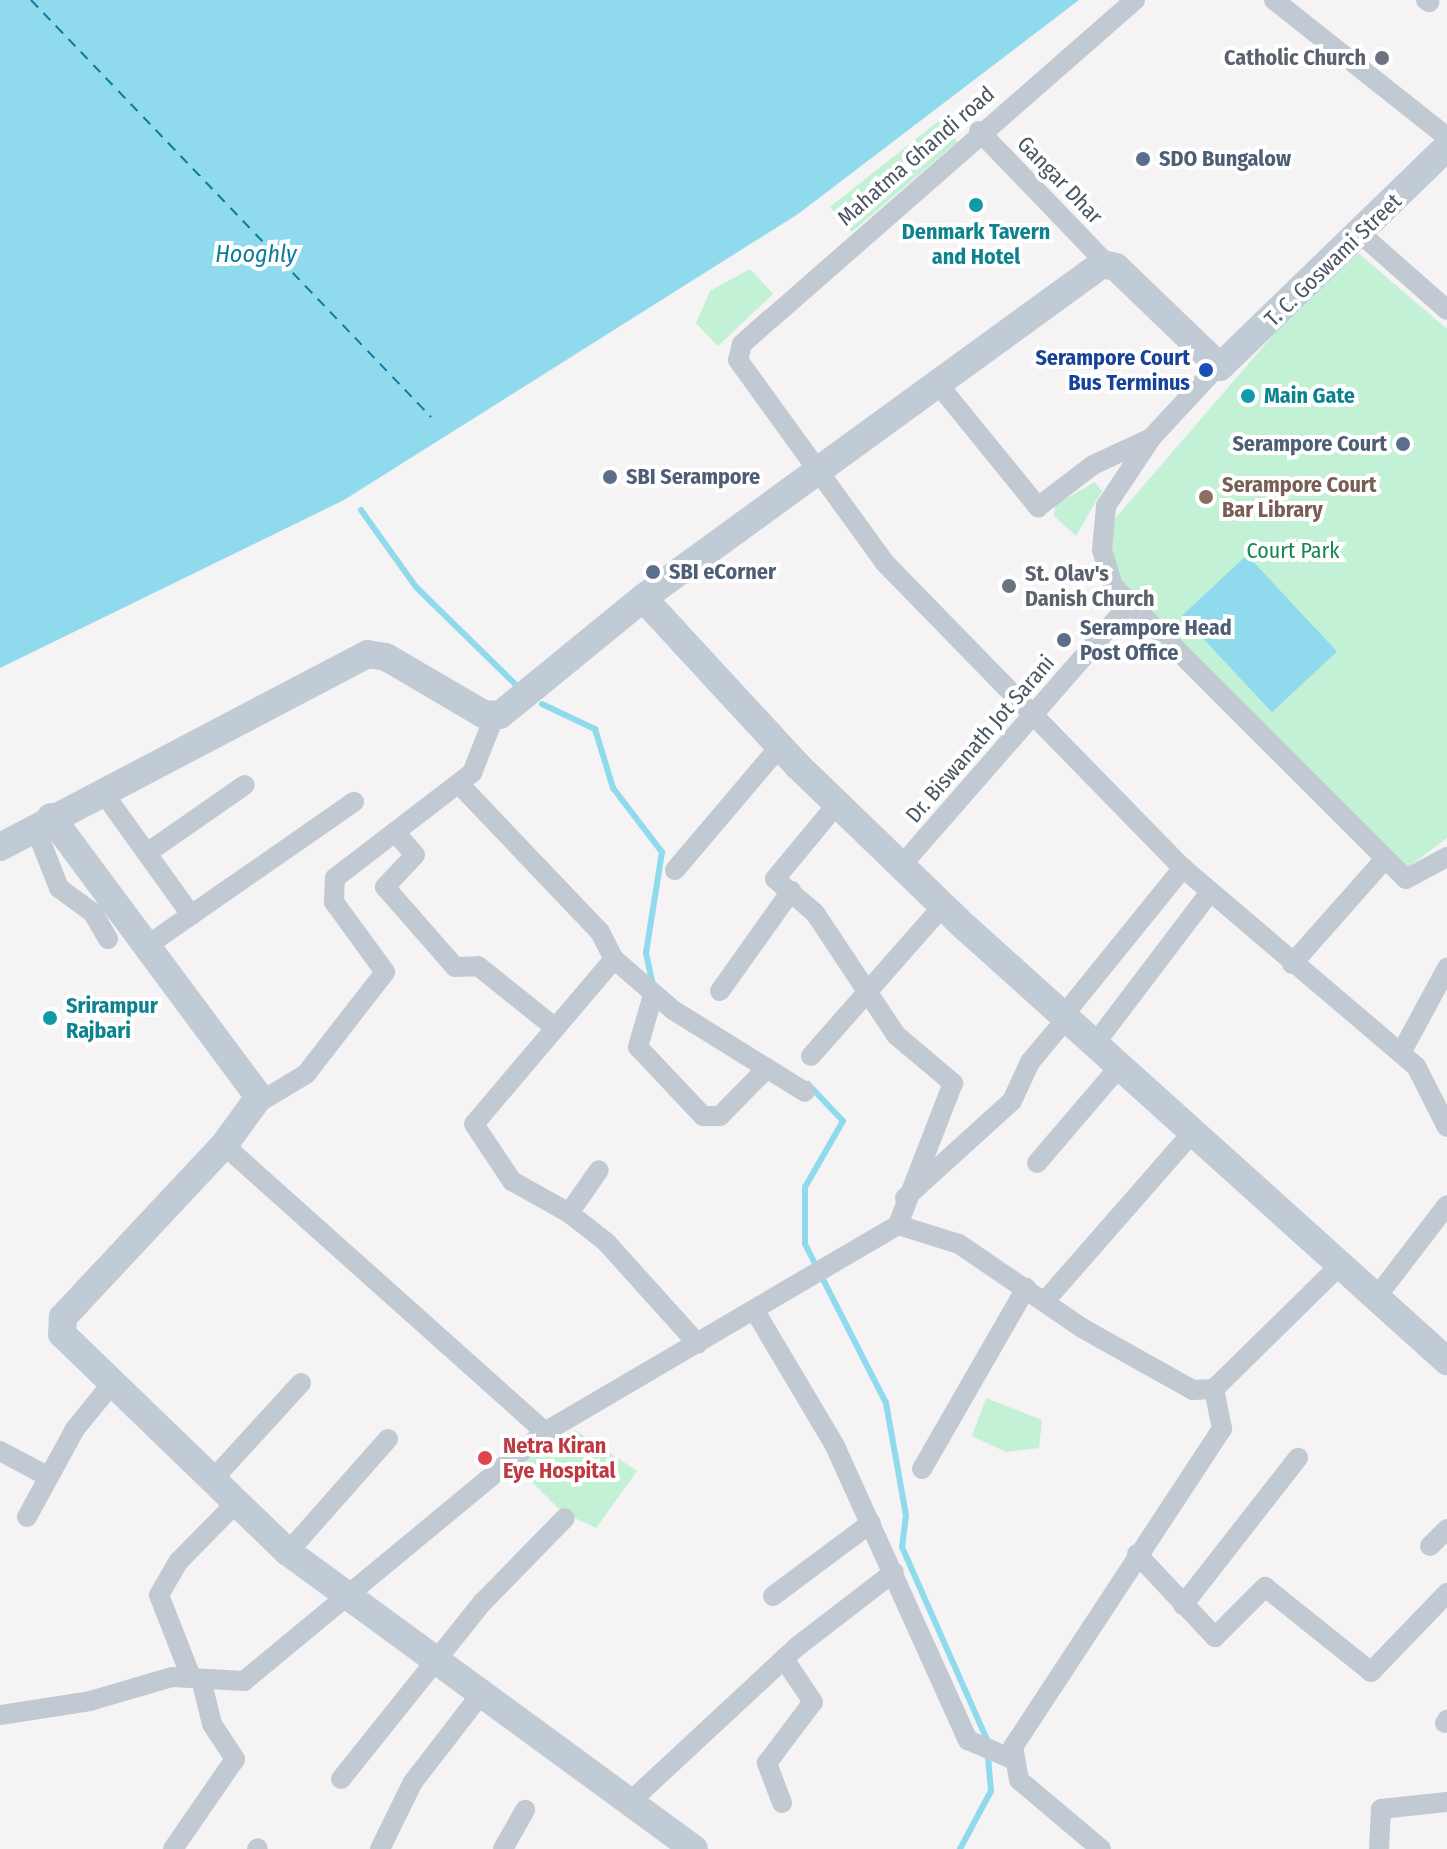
<!DOCTYPE html>
<html>
<head>
<meta charset="utf-8">
<style>
	body { margin:0 }
	#map { position:relative; width:1447px; height:1849px; overflow:hidden; background:#f5f3f3; font-family:"Fira Sans Condensed",sans-serif }
	div>[style] { position:absolute }
	.green>* { inset:0; background:#c3f1d5 }
	.water>* { inset:0; background:#90daee; transform-origin:0 0 }
	.stream>* { height:6px; margin:-3px; padding:0 3px; transform-origin:3px; border-radius:3px; background:#90daee }
	.ferry>* { height:2px; margin-top:-1px; transform-origin:0; background:repeating-linear-gradient(90deg,#0c7c9b 0 10px,transparent 0 18px) }
	.street>* { height:20px; margin:-10px; padding:0 10px; transform-origin:10px; border-radius:10px; background:#c1cad2 }
	.secondary>* { height:28px; margin:-14px; padding:0 14px; transform-origin:14px; border-radius:14px; background:#c1cbd6 }
	.dots>* { width:22px; height:22px; translate:-50% -50%; box-sizing:border-box; border:4px solid #fff; border-radius:50% }
	span { translate:-50% -50%; white-space:nowrap; text-align:center; line-height:1.15; -webkit-text-stroke:8px #fff; paint-order:stroke }
	.worship-label { font-size:22px; color:#5b616d; font-weight:700 }
	.right { translate:-100% -50%; text-align:right }
	.left { translate:0 -50%; text-align:left }
	.street-label { font-size:22px; color:#4a5661 }
	.service-label { font-size:22px; color:#4e5e75; font-weight:700 }
	.culture-label { font-size:22px; color:#0d838f; font-weight:700 }
	.transit-label { font-size:22px; color:#164399; font-weight:700 }
	.education-label { font-size:22px; color:#785e54; font-weight:700 }
	.park-label { font-size:22px; color:#17864f }
	.health-label { font-size:22px; color:#be3a42; font-weight:700 }
	.water-label { font-size:24px; color:#0c7c9b; font-style:italic }
</style>
</head>
<body>
<div id="map">
	<div class="green">
		<div style="clip-path:polygon(941px 119px,957px 142px,852px 232px,830px 207px)"></div>
		<div style="clip-path:polygon(1350px 246px,1447px 329px,1447px 838px,1407px 868px,1284px 747px,1107px 596px,1113px 521px)"></div>
		<div style="clip-path:polygon(750px 269px,773px 294px,718px 346px,696px 323px,710px 291px)"></div>
		<div style="clip-path:polygon(1095px 482px,1102px 491px,1076px 536px,1054px 516px,1055px 505px)"></div>
		<div style="clip-path:polygon(986px 1398px,1042px 1420px,1039px 1448px,1006px 1452px,972px 1436px)"></div>
		<div style="clip-path:polygon(575px 1430px,637px 1471px,596px 1528px,562px 1512px,510px 1460px)"></div>
	</div>
	<div class="water">
		<div style="clip-path:polygon(0 0,1079px 0,798px 214px,344px 500px,0 668px)"></div>
		<div style="left:1247px;top:555px;width:132px;height:89px;rotate:47deg"></div>
	</div>
	<div class="stream">
		<div style="left:361px;top:510px;width:95px;rotate:54.5deg"></div>
		<div style="left:416px;top:587px;width:143px;rotate:44.4deg"></div>
		<div style="left:542px;top:704px;width:59px;rotate:25.3deg"></div>
		<div style="left:595px;top:729px;width:62px;rotate:73deg"></div>
		<div style="left:613px;top:788px;width:81px;rotate:52.6deg"></div>
		<div style="left:662px;top:852px;width:102px;rotate:99deg"></div>
		<div style="left:646px;top:953px;width:30px;rotate:78deg"></div>
		<div style="left:808px;top:1084px;width:51px;rotate:46.6deg"></div>
		<div style="left:843px;top:1121px;width:76px;rotate:119.9deg"></div>
		<div style="left:805px;top:1187px;width:57px;rotate:90deg"></div>
		<div style="left:805px;top:1244px;width:178px;rotate:63deg"></div>
		<div style="left:886px;top:1403px;width:114px;rotate:79.9deg"></div>
		<div style="left:906px;top:1515px;width:32px;rotate:97deg"></div>
		<div style="left:902px;top:1547px;width:213px;rotate:66.2deg"></div>
		<div style="left:960px;top:1849px;width:66px;rotate:-61.9deg"></div>
		<div style="left:991px;top:1791px;width:38px;rotate:-95deg"></div>
	</div>
	<div class="ferry">
		<div style="left:31px;top:0;width:578px;rotate:46.19deg"></div>
	</div>
	<div class="street">
		<div style="left:1135px;top:0;width:485px;rotate:138.8deg"></div>
		<div style="left:770px;top:319px;width:38px;rotate:138deg"></div>
		<div style="left:742px;top:344px;width:16px;rotate:104deg"></div>
		<div style="left:738px;top:360px;width:249px;rotate:54.1deg"></div>
		<div style="left:884px;top:562px;width:428px;rotate:45.7deg"></div>
		<div style="left:1183px;top:868px;width:306px;rotate:40.4deg"></div>
		<div style="left:1416px;top:1066px;width:68px;rotate:63.1deg"></div>
		<div style="left:1274px;top:0;width:221px;rotate:38.4deg"></div>
		<div style="left:1426px;top:0;width:4px;rotate:34deg"></div>
		<div style="left:979px;top:131px;width:183px;rotate:46.1deg"></div>
		<div style="left:1362px;top:235px;width:113px;rotate:41.4deg"></div>
		<div style="left:1216px;top:368px;width:94px;rotate:132.8deg"></div>
		<div style="left:1152px;top:437px;width:83px;rotate:123.7deg"></div>
		<div style="left:1106px;top:506px;width:44px;rotate:95.2deg"></div>
		<div style="left:1102px;top:550px;width:38px;rotate:73deg"></div>
		<div style="left:1113px;top:586px;width:414px;rotate:45deg"></div>
		<div style="left:1406px;top:879px;width:47px;rotate:-28.2deg"></div>
		<div style="left:938px;top:384px;width:159px;rotate:50.9deg"></div>
		<div style="left:1038px;top:507px;width:69px;rotate:-37.4deg"></div>
		<div style="left:1093px;top:465px;width:64px;rotate:-25deg"></div>
		<div style="left:460px;top:785px;width:203px;rotate:46.4deg"></div>
		<div style="left:600px;top:932px;width:30px;rotate:63deg"></div>
		<div style="left:614px;top:959px;width:216px;rotate:130.3deg"></div>
		<div style="left:474px;top:1124px;width:69px;rotate:56.3deg"></div>
		<div style="left:512px;top:1181px;width:65px;rotate:29.3deg"></div>
		<div style="left:569px;top:1213px;width:52px;rotate:-55.1deg"></div>
		<div style="left:102px;top:791px;width:153px;rotate:54.3deg"></div>
		<div style="left:837px;top:804px;width:97px;rotate:129.6deg"></div>
		<div style="left:775px;top:879px;width:52px;rotate:40.4deg"></div>
		<div style="left:815px;top:913px;width:146px;rotate:56.4deg"></div>
		<div style="left:896px;top:1035px;width:75px;rotate:40.1deg"></div>
		<div style="left:953px;top:1083px;width:152px;rotate:111.2deg"></div>
		<div style="left:35px;top:827px;width:66px;rotate:68.5deg"></div>
		<div style="left:59px;top:888px;width:42px;rotate:36.3deg"></div>
		<div style="left:93px;top:913px;width:30px;rotate:60deg"></div>
		<div style="left:395px;top:832px;width:30px;rotate:49deg"></div>
		<div style="left:415px;top:855px;width:44px;rotate:133.2deg"></div>
		<div style="left:385px;top:887px;width:106px;rotate:48.8deg"></div>
		<div style="left:455px;top:967px;width:23px;rotate:-2deg"></div>
		<div style="left:478px;top:966px;width:96px;rotate:38.7deg"></div>
		<div style="left:147px;top:853px;width:119px;rotate:-34.8deg"></div>
		<div style="left:901px;top:866px;width:344px;rotate:-48.9deg"></div>
		<div style="left:675px;top:870px;width:162px;rotate:-49.7deg"></div>
		<div style="left:148px;top:945px;width:251px;rotate:-34.8deg"></div>
		<div style="left:614px;top:959px;width:78px;rotate:40.8deg"></div>
		<div style="left:673px;top:1010px;width:155px;rotate:31.8deg"></div>
		<div style="left:1292px;top:964px;width:140px;rotate:-48.5deg"></div>
		<div style="left:720px;top:991px;width:123px;rotate:-54.6deg"></div>
		<div style="left:653px;top:995px;width:54px;rotate:106.1deg"></div>
		<div style="left:638px;top:1047px;width:95px;rotate:46.7deg"></div>
		<div style="left:703px;top:1116px;width:17px"></div>
		<div style="left:720px;top:1116px;width:67px;rotate:-45.6deg"></div>
		<div style="left:1063px;top:1016px;width:191px;rotate:-51deg"></div>
		<div style="left:1094px;top:1045px;width:192px;rotate:-52.8deg"></div>
		<div style="left:1401px;top:1053px;width:97px;rotate:-61.6deg"></div>
		<div style="left:811px;top:1056px;width:200px;rotate:-48.7deg"></div>
		<div style="left:258px;top:1103px;width:56px;rotate:-31.1deg"></div>
		<div style="left:306px;top:1074px;width:129px;rotate:-52.2deg"></div>
		<div style="left:385px;top:972px;width:87px;rotate:-126.1deg"></div>
		<div style="left:334px;top:902px;width:24px;rotate:-88deg"></div>
		<div style="left:335px;top:878px;width:173px;rotate:-37.5deg"></div>
		<div style="left:472px;top:773px;width:62px;rotate:-68.4deg"></div>
		<div style="left:1037px;top:1163px;width:126px;rotate:-49.5deg"></div>
		<div style="left:905px;top:1198px;width:144px;rotate:-42.2deg"></div>
		<div style="left:1012px;top:1101px;width:43px;rotate:-65.2deg"></div>
		<div style="left:1030px;top:1062px;width:56px;rotate:-50.1deg"></div>
		<div style="left:569px;top:1213px;width:47px;rotate:38.1deg"></div>
		<div style="left:606px;top:1242px;width:137px;rotate:48deg"></div>
		<div style="left:1375px;top:1299px;width:118px;rotate:-52.5deg"></div>
		<div style="left:1045px;top:1301px;width:223px;rotate:-48.8deg"></div>
		<div style="left:755px;top:1311px;width:157px;rotate:59.3deg"></div>
		<div style="left:835px;top:1446px;width:323px;rotate:65.7deg"></div>
		<div style="left:968px;top:1740px;width:48px;rotate:23.4deg"></div>
		<div style="left:545px;top:1432px;width:409px;rotate:-30.4deg"></div>
		<div style="left:898px;top:1225px;width:64px;rotate:17.3deg"></div>
		<div style="left:959px;top:1244px;width:149px;rotate:34.3deg"></div>
		<div style="left:1082px;top:1328px;width:127px;rotate:29.2deg"></div>
		<div style="left:1193px;top:1390px;width:21px;rotate:-3deg"></div>
		<div style="left:1214px;top:1389px;width:175px;rotate:-44.5deg"></div>
		<div style="left:0;top:1451px;width:53px;rotate:28deg"></div>
		<div style="left:922px;top:1469px;width:209px;rotate:-60.1deg"></div>
		<div style="left:216px;top:1476px;width:126px;rotate:-47.6deg"></div>
		<div style="left:27px;top:1517px;width:100px;rotate:-61.4deg"></div>
		<div style="left:75px;top:1429px;width:62px;rotate:-50.9deg"></div>
		<div style="left:1430px;top:1546px;width:24px;rotate:-45deg"></div>
		<div style="left:288px;top:1552px;width:151px;rotate:-48.5deg"></div>
		<div style="left:1137px;top:1554px;width:114px;rotate:46.8deg"></div>
		<div style="left:1215px;top:1637px;width:71px;rotate:-45deg"></div>
		<div style="left:1265px;top:1587px;width:136px;rotate:38.7deg"></div>
		<div style="left:1371px;top:1672px;width:110px;rotate:-46.1deg"></div>
		<div style="left:773px;top:1596px;width:122px;rotate:-36.7deg"></div>
		<div style="left:1183px;top:1605px;width:187px;rotate:-52deg"></div>
		<div style="left:191px;top:1677px;width:88px;rotate:-111.3deg"></div>
		<div style="left:159px;top:1595px;width:39px;rotate:-60deg"></div>
		<div style="left:179px;top:1561px;width:84px;rotate:-45.5deg"></div>
		<div style="left:0;top:1715px;width:91px;rotate:-8.8deg"></div>
		<div style="left:90px;top:1701px;width:85px;rotate:-16.3deg"></div>
		<div style="left:172px;top:1677px;width:72px;rotate:3.2deg"></div>
		<div style="left:244px;top:1681px;width:391px;rotate:-39.6deg"></div>
		<div style="left:545px;top:1432px;width:431px;rotate:-138.2deg"></div>
		<div style="left:1445px;top:1723px;width:4px;rotate:-56deg"></div>
		<div style="left:341px;top:1779px;width:227px;rotate:-51.3deg"></div>
		<div style="left:483px;top:1602px;width:117px;rotate:-45.7deg"></div>
		<div style="left:631px;top:1801px;width:228px;rotate:-42.9deg"></div>
		<div style="left:798px;top:1646px;width:121px;rotate:-37.6deg"></div>
		<div style="left:782px;top:1803px;width:43px;rotate:-110.6deg"></div>
		<div style="left:767px;top:1763px;width:76px;rotate:-53deg"></div>
		<div style="left:813px;top:1702px;width:52px;rotate:-124deg"></div>
		<div style="left:173px;top:1849px;width:109px;rotate:-55.4deg"></div>
		<div style="left:235px;top:1759px;width:42px;rotate:-123.3deg"></div>
		<div style="left:212px;top:1724px;width:46px;rotate:-103.7deg"></div>
		<div style="left:257px;top:1849px;width:1px;rotate:-45deg"></div>
		<div style="left:380px;top:1849px;width:75px;rotate:-63.8deg"></div>
		<div style="left:413px;top:1782px;width:116px;rotate:-52.3deg"></div>
		<div style="left:503px;top:1849px;width:45px;rotate:-60.6deg"></div>
		<div style="left:1101px;top:1849px;width:107px;rotate:-139.9deg"></div>
		<div style="left:1019px;top:1780px;width:34px;rotate:-100deg"></div>
		<div style="left:1013px;top:1747px;width:381px;rotate:-56.7deg"></div>
		<div style="left:1222px;top:1429px;width:41px;rotate:-101.3deg"></div>
		<div style="left:1379px;top:1849px;width:40px;rotate:-87.1deg"></div>
		<div style="left:1381px;top:1809px;width:66px;rotate:-6.1deg"></div>
	</div>
	<div class="secondary">
		<div style="left:643px;top:598px;width:229px;rotate:47.3deg"></div>
		<div style="left:798px;top:766px;width:232px;rotate:44deg"></div>
		<div style="left:965px;top:927px;width:649px;rotate:42deg"></div>
		<div style="left:51px;top:817px;width:349px;rotate:53.4deg"></div>
		<div style="left:259px;top:1097px;width:59px;rotate:126.1deg"></div>
		<div style="left:224px;top:1145px;width:236px;rotate:133.1deg"></div>
		<div style="left:63px;top:1317px;width:17px;rotate:93deg"></div>
		<div style="left:62px;top:1334px;width:314px;rotate:44deg"></div>
		<div style="left:288px;top:1552px;width:503px;rotate:36.19deg"></div>
		<div style="left:0;top:847px;width:415px;rotate:-27.7deg"></div>
		<div style="left:367px;top:654px;width:19px;rotate:9deg"></div>
		<div style="left:386px;top:657px;width:113px;rotate:30.4deg"></div>
		<div style="left:483px;top:714px;width:17px;rotate:3deg"></div>
		<div style="left:500px;top:715px;width:185px;rotate:-39.3deg"></div>
		<div style="left:643px;top:598px;width:568px;rotate:-36.04deg"></div>
		<div style="left:1102px;top:264px;width:14px;rotate:12deg"></div>
		<div style="left:1116px;top:267px;width:144px;rotate:43.9deg"></div>
		<div style="left:1220px;top:367px;width:316px;rotate:-44.1deg"></div>
	</div>
	<div class="dots">
		<div style="left:1382px;top:58px;background:#6b7280"></div>
		<div style="left:1143px;top:159px;background:#5c6f8a"></div>
		<div style="left:976px;top:205px;background:#0f9aa8"></div>
		<div style="left:1206px;top:370px;background:#1a4fb4"></div>
		<div style="left:1248px;top:396px;background:#0f9aa8"></div>
		<div style="left:1403px;top:444px;background:#5c6f8a"></div>
		<div style="left:610px;top:477px;background:#5c6f8a"></div>
		<div style="left:1206px;top:497px;background:#8d6e63"></div>
		<div style="left:653px;top:572px;background:#5c6f8a"></div>
		<div style="left:1009px;top:586px;background:#6b7280"></div>
		<div style="left:1064px;top:640px;background:#5c6f8a"></div>
		<div style="left:50px;top:1018px;background:#0f9aa8"></div>
		<div style="left:485px;top:1458px;background:#e0444e"></div>
	</div>
	<div class="worship-label">
		<span class="right" style="left:1366px;top:58px">Catholic Church</span>
		<span class="left" style="left:1025px;top:586px">St. Olav's<br>Danish Church</span>
	</div>
	<div class="street-label">
		<span style="left:916px;top:156px;rotate:-41deg">Mahatma Ghandi road</span>
		<span style="left:1060px;top:180px;rotate:46deg">Gangar Dhar</span>
		<span style="left:1333px;top:260px;rotate:-44deg">T. C. Goswami Street</span>
		<span style="left:980px;top:739px;rotate:-49deg">Dr. Biswanath Jot Sarani</span>
	</div>
	<div class="service-label">
		<span class="left" style="left:1159px;top:159px">SDO Bungalow</span>
		<span class="right" style="left:1387px;top:444px">Serampore Court</span>
		<span class="left" style="left:626px;top:477px">SBI Serampore</span>
		<span class="left" style="left:669px;top:572px">SBI eCorner</span>
		<span class="left" style="left:1080px;top:640px">Serampore Head<br>Post Office</span>
	</div>
	<div class="culture-label">
		<span style="left:976px;top:244px">Denmark Tavern<br>and Hotel</span>
		<span class="left" style="left:1264px;top:396px">Main Gate</span>
		<span class="left" style="left:66px;top:1018px">Srirampur<br>Rajbari</span>
	</div>
	<div class="transit-label">
		<span class="right" style="left:1190px;top:370px">Serampore Court<br>Bus Terminus</span>
	</div>
	<div class="education-label">
		<span class="left" style="left:1222px;top:497px">Serampore Court<br>Bar Library</span>
	</div>
	<div class="park-label">
		<span style="left:1293px;top:551px">Court Park</span>
	</div>
	<div class="health-label">
		<span class="left" style="left:503px;top:1458px">Netra Kiran<br>Eye Hospital</span>
	</div>
	<div class="water-label">
		<span style="left:256px;top:255px">Hooghly</span>
	</div>
</div>
</body>
</html>
